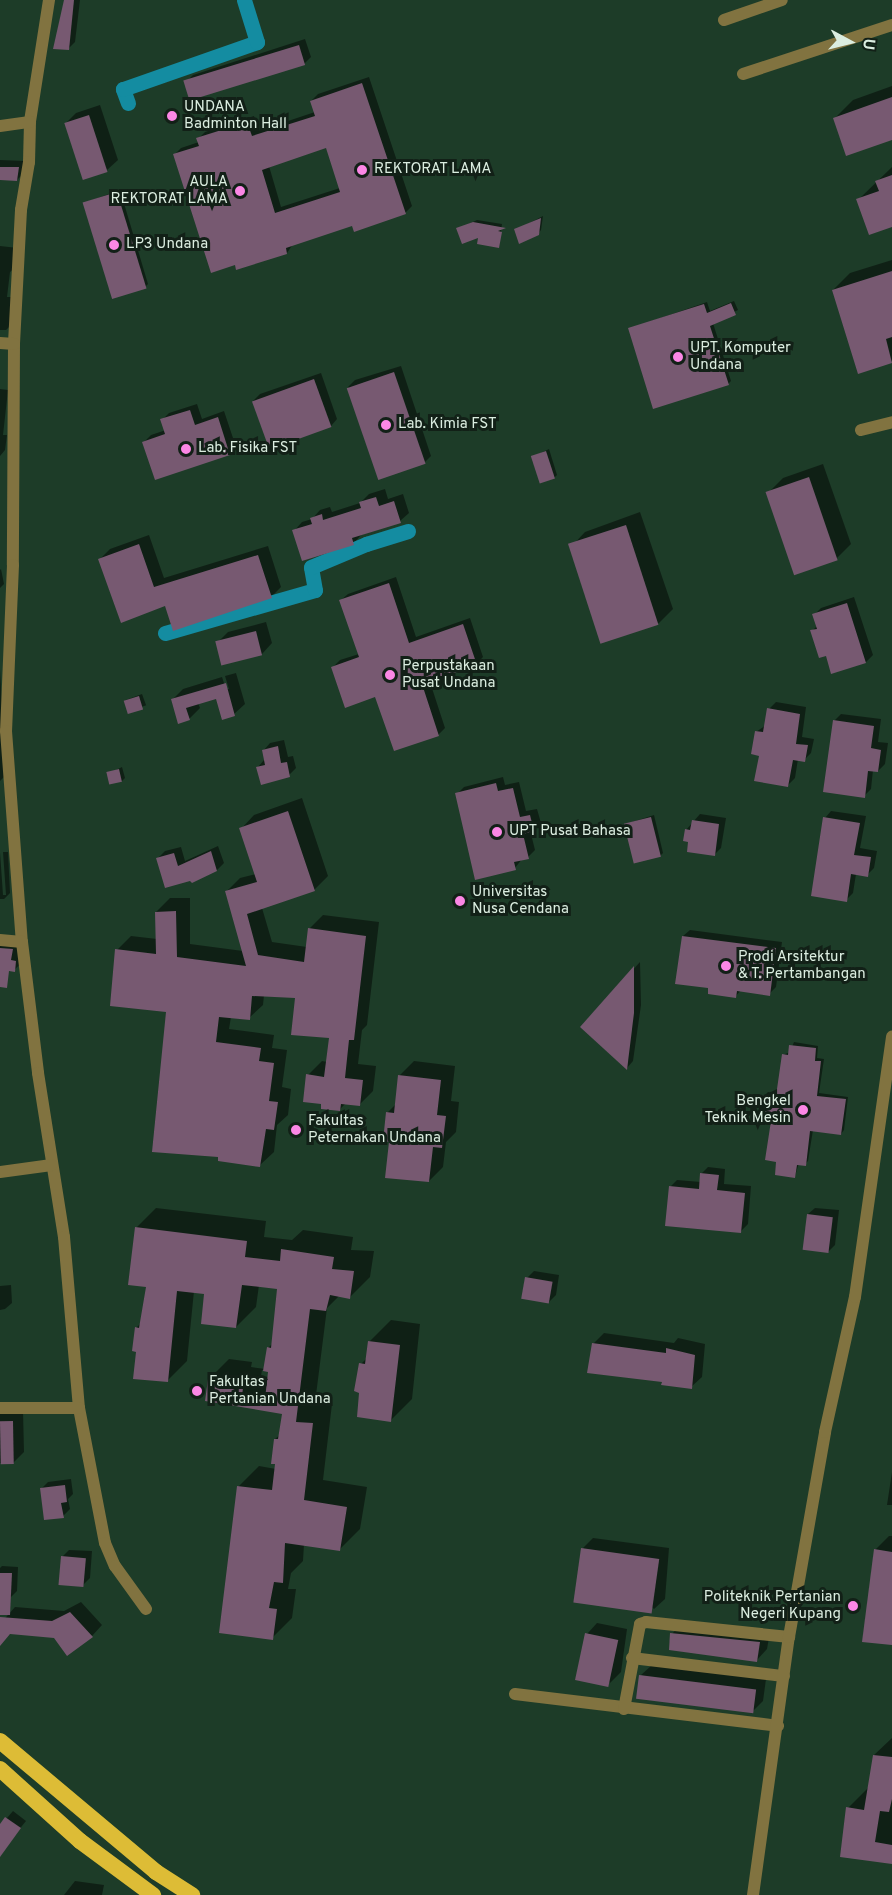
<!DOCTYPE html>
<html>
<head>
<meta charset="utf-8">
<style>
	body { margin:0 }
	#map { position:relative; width:892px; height:1895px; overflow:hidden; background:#1d3c28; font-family:Overpass,sans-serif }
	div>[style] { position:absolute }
	.shadow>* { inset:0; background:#0007; transform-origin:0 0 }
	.canal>* { height:15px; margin:-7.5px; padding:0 7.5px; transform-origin:7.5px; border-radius:7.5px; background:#148ca1 }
	.building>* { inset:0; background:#775971; transform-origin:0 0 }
	.minor>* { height:12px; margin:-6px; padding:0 6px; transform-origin:6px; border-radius:6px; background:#817340 }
	.trunk>* { height:16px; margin:-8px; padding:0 8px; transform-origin:8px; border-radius:8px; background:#ddbc36 }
	.dots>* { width:16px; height:16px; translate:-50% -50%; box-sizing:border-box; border:3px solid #122017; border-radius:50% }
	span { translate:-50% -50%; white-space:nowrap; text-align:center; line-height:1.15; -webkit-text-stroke:6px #122017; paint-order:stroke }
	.poi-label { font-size:15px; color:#dbede0 }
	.left { translate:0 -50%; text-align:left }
	.right { translate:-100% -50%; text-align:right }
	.north { position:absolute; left:820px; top:12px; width:60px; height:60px; -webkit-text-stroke:4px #122017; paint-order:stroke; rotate:97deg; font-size:16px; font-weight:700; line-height:24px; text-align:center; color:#dbede0 }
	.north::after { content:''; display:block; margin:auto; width:21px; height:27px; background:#dbede0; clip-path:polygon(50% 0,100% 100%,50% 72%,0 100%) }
</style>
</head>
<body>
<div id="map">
	<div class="shadow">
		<div style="clip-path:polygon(66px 0,80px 0,75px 42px,68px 49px)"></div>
		<div style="clip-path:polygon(305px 39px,311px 57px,304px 64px,186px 82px,193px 75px)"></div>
		<div style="clip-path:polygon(evenodd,369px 77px,412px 206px,406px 212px,355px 230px,353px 224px,293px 244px,287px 253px,174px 155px,181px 148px,199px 142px,198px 139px,205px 132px,254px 116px,258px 131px,315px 112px,311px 101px,318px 94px,369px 77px,327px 146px,340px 188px,281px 207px,269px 166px,327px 146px)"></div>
		<div style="clip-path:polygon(892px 86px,892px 138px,835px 118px,853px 100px)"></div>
		<div style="clip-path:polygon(100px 105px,118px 160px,107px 170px,66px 123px,76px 113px)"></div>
		<div style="clip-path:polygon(0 160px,25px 161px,24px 173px,17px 180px,0 179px)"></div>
		<div style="clip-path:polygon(892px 167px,892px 225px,858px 200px)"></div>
		<div style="clip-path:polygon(120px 190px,148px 284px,145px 287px,84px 203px)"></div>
		<div style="clip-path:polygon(543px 216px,541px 230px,538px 234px,516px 230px)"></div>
		<div style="clip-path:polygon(477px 220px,502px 224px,499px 246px,480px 236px,458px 229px)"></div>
		<div style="clip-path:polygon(0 246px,18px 248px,16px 267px,10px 272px,7px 297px,19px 297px,17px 319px,6px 330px,0 330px)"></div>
		<div style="clip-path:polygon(892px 260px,892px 361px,859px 372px,833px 290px,850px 273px)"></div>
		<div style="clip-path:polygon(734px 301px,738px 310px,713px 323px,731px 381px,728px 384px,629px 329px,707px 302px,710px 311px)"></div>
		<div style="clip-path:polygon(401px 366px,431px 456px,424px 463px,348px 387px,355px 380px)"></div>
		<div style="clip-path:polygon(321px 373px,337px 419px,331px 426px,253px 401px,260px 394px)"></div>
		<div style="clip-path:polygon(0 389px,8px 390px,3px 435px,7px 435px,5px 450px,0 456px)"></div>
		<div style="clip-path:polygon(197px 404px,202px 419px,224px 411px,236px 447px,230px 454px,144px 442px,151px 435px,166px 430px,162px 420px,169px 413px)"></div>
		<div style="clip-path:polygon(549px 449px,557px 475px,554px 478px,533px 457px)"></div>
		<div style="clip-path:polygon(823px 464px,851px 544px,836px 559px,768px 493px,783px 478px)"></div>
		<div style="clip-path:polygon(385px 489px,388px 499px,403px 494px,409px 513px,400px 521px,361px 535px,353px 544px,294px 531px,302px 522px,312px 519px,320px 510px,330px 507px,332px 512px,360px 503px,369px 494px)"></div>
		<div style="clip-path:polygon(640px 512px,673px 609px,659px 623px,601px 637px,571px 547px,585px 532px)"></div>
		<div style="clip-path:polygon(149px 535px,164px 578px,268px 546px,281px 587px,271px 597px,166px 604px,100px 559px,110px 549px)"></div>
		<div style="clip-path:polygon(1px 569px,4px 584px,0 588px,0 570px)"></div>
		<div style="clip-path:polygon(396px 577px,416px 637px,470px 618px,483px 657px,476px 664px,429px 679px,445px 728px,438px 735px,333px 667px,340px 660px,359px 654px,341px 600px,348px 594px)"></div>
		<div style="clip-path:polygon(854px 597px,873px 655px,866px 662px,827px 654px,812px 631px,817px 626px,814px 615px,821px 608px)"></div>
		<div style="clip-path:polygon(266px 622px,272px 643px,262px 654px,217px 643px,228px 632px)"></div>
		<div style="clip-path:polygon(0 669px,6px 775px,0 781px)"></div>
		<div style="clip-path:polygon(236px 673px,245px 704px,234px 714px,217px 697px,198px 703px,200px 708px,189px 719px,172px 700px,183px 689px,222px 677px,226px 689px,229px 689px,225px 676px)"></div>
		<div style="left:142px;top:694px;width:12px;height:18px;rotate:70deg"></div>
		<div style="clip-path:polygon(776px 702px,806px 707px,802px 737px,814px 739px,811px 753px,804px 760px,798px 759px,795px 778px,788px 785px,760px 754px,756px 732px,766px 725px,769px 709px)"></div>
		<div style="clip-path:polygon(841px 714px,881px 719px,878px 742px,888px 743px,885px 764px,878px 771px,873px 770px,871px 789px,864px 796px,834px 721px)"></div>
		<div style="clip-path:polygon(284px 740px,288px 757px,293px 756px,296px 768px,289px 775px,258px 767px,264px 760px,264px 750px,270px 743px)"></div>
		<div style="clip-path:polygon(122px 767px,125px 778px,122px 781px,108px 774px)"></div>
		<div style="clip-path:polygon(503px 777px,505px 785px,519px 782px,526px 811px,537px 809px,541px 823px,530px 830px,535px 850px,528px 857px,522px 859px,515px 868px,457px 794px,464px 787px)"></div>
		<div style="clip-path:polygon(302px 798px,328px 876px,314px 890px,262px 908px,272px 942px,307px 947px,309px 929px,323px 915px,379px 922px,367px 1025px,362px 1030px,358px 1064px,376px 1066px,373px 1091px,359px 1105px,346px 1103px,339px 1110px,323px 1103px,308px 1075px,322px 1061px,327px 1062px,330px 1037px,296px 997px,264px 995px,263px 1005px,249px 1018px,231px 1017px,229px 1029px,274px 1035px,272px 1048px,287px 1050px,282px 1087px,291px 1089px,288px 1115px,277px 1125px,274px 1152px,260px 1165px,168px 1010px,117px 950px,131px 936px,157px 939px,156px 912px,170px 898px,190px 898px,190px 944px,243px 951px,226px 892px,240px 878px,256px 874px,241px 829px,254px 815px)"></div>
		<div style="clip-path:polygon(831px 811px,866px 816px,860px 848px,877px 851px,874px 868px,867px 875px,856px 874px,853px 893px,846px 900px,825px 818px)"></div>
		<div style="clip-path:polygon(700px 814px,726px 818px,721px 848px,714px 855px,690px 841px,686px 830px)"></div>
		<div style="clip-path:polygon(654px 815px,663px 853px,660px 856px,626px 824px)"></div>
		<div style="clip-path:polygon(218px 846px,224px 863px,217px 870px,192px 881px,158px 858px,165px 851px,181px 847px,185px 861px)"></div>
		<div style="clip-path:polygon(0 852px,3px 895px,6px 895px,3px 852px,8px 852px,10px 893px,4px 899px,0 899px)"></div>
		<div style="clip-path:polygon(690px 930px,782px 942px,776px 987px,769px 994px,741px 990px,735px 997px,710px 987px,683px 936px)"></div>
		<div style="clip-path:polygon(0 935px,23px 939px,25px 960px,14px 970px,0 968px)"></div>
		<div style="clip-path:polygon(640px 962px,641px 1005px,633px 1061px,627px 1068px,582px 1026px)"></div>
		<div style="clip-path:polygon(794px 1042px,818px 1046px,817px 1058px,824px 1059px,819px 1093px,848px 1097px,844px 1130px,841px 1134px,813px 1130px,808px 1161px,805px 1164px,799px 1163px,795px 1176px,778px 1160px,772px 1120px,765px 1095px,768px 1092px,778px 1094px,783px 1055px,790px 1052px)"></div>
		<div style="clip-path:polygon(414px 1061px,455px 1066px,451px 1101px,459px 1102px,456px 1132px,446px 1142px,443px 1167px,429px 1181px,391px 1140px,387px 1113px,396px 1104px,399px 1076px)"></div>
		<div style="clip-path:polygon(708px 1167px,725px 1169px,724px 1184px,751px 1186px,748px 1224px,741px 1231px,670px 1187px,677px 1180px,701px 1182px,701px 1174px)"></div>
		<div style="clip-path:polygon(evenodd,156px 1208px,266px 1221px,264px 1237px,292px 1240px,303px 1230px,353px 1237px,351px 1250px,374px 1251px,370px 1277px,350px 1297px,340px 1295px,327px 1308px,315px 1403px,332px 1404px,323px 1480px,367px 1487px,360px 1529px,340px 1549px,304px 1544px,303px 1561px,291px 1573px,288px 1589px,296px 1589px,292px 1618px,272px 1638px,238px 1487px,259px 1466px,276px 1469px,275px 1439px,281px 1434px,284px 1412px,207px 1400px,209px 1379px,229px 1359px,252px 1362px,251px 1367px,265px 1369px,268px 1348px,273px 1343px,279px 1287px,259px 1285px,256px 1307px,236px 1327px,206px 1293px,194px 1291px,187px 1361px,167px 1381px,138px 1351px,136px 1328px,142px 1322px,148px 1286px,136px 1228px,156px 1208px,262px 1370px,270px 1371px,269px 1377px,261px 1376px,262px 1370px)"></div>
		<div style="clip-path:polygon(815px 1208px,839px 1210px,835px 1245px,828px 1252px,808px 1214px)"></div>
		<div style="clip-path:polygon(534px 1271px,559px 1275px,556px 1295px,549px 1302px,527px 1278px)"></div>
		<div style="clip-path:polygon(11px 1285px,12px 1303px,5px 1309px,0 1310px,0 1286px)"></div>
		<div style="clip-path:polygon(391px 1320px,420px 1324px,412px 1399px,391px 1420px,361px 1364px,367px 1358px,369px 1342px)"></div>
		<div style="clip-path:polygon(604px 1333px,674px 1343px,678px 1338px,705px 1344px,702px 1377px,691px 1387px,663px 1380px,593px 1344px)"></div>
		<div style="clip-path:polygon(23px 1411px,24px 1452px,13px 1463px,0 1463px,0 1413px)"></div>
		<div style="clip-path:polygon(892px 1472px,892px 1505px,887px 1505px)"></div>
		<div style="clip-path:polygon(71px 1479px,73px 1494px,68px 1499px,70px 1509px,63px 1516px,41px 1489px,48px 1482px)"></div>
		<div style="clip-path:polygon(889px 1536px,892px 1536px,892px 1644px,875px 1550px)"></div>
		<div style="clip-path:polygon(593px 1538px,669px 1548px,665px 1599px,654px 1609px,583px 1548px)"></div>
		<div style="clip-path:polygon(69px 1550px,92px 1551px,90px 1578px,83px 1585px,62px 1557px)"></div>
		<div style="clip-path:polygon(2px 1566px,18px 1567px,17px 1591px,10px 1598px,0 1597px,0 1568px)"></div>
		<div style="clip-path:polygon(81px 1602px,102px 1625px,92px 1636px,11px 1633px,0 1641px,0 1624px,15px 1607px,64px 1611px)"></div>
		<div style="clip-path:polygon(597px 1623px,627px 1629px,621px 1672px,610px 1683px,587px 1634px)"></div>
		<div style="clip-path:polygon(682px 1623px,770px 1632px,767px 1649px,757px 1660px,672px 1634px)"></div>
		<div style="clip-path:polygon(652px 1665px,766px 1679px,763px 1701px,752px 1712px,641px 1675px)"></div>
		<div style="clip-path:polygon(892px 1738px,892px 1863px,842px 1855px,848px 1808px,870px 1786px,874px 1755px)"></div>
		<div style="clip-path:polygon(13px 1811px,26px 1821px,4px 1848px,0 1845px,0 1826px)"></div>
		<div style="clip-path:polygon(75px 1881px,104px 1885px,102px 1895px,64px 1895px)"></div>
	</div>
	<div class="canal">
		<div style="left:128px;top:103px;width:15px;rotate:-110deg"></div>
		<div style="left:123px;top:89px;width:142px;rotate:-19.3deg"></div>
		<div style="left:257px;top:42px;width:44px;rotate:-107.2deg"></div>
		<div style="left:165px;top:633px;width:156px;rotate:-16deg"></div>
		<div style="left:315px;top:590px;width:23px;rotate:-100deg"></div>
		<div style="left:311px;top:567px;width:60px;rotate:-22.7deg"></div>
		<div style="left:366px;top:544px;width:44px;rotate:-17.2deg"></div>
	</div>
	<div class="building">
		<div style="clip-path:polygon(64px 0,74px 0,69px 50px,53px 49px)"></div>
		<div style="left:299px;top:45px;width:21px;height:121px;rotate:73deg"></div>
		<div style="clip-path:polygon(evenodd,362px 83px,406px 214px,354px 232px,352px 226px,286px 248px,287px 254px,236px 270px,235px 265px,211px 273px,173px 154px,199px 146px,196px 138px,247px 122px,252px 136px,315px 116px,310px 101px,362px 83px,326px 148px,340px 192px,275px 213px,262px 170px,326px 148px)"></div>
		<div style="clip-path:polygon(892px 97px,892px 140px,846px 156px,833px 118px)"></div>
		<div style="left:89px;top:115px;width:60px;height:26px;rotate:72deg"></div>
		<div style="clip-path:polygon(0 167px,19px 167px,17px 181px,0 180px)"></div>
		<div style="clip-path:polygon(892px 175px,892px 227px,869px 235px,856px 199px,879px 191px,875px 181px)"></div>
		<div style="left:117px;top:192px;width:101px;height:36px;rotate:73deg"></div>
		<div style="clip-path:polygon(541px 218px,539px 235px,519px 244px,514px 229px)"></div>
		<div style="clip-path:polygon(473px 222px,506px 228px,498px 231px,502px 232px,499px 248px,477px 244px,478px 238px,462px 244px,456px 228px)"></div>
		<div style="clip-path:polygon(892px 271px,892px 337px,886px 339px,892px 363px,858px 374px,832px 290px)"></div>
		<div style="clip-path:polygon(731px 303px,736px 315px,710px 326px,729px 385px,653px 409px,628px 328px,704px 304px,707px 313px)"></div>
		<div style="left:394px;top:372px;width:97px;height:50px;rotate:71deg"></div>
		<div style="left:314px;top:379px;width:51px;height:66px;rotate:70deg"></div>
		<div style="clip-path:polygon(190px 410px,195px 425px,218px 417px,230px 455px,155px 480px,142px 442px,165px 434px,160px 419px)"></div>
		<div style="left:546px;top:451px;width:29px;height:16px;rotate:72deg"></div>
		<div style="left:809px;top:477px;width:88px;height:46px;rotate:71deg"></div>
		<div style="clip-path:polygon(376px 497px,379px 506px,394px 501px,401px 523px,352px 538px,354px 545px,302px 561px,292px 530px,312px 524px,310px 518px,322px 514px,323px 520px,361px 508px,359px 502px)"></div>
		<div style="left:626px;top:525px;width:105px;height:61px;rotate:72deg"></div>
		<div style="clip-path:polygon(139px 544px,154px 587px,258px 555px,272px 598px,173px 631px,165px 606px,121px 623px,98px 559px)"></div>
		<div style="clip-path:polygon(389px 583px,409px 643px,463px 624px,477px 665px,422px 684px,439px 736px,394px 751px,375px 697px,345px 708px,331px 667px,359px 657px,339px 600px)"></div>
		<div style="clip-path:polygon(847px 603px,866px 663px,831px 674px,826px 656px,819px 658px,810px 630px,817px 629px,812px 614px)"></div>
		<div style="left:256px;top:631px;width:25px;height:42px;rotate:76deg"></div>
		<div style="clip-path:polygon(226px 683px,235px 716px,222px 720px,216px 699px,186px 708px,190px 720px,178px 724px,171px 699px)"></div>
		<div style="left:139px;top:696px;width:14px;height:16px;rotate:73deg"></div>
		<div style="clip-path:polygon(767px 708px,800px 714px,796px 744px,808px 745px,805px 762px,793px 760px,788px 787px,754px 781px,759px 756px,751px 754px,755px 731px,763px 732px)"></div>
		<div style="clip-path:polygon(833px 720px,874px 726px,871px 748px,881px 750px,878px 772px,868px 771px,865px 798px,823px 792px)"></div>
		<div style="clip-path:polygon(278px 746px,281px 763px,287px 762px,290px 777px,261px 785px,256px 767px,265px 765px,262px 750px)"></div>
		<div style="left:119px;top:769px;width:13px;height:13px;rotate:77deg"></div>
		<div style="clip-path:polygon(496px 783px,498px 791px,513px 788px,520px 817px,530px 815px,534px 831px,523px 834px,529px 859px,514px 862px,516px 870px,475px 880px,455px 793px)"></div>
		<div style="clip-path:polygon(288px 811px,315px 891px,247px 914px,258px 955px,304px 962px,308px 928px,366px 936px,354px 1040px,349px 1040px,345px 1078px,363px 1080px,360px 1106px,341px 1104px,340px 1111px,321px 1109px,321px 1104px,303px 1102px,306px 1074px,324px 1077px,329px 1038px,291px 1035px,295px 998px,252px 996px,250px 1020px,219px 1017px,216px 1042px,261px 1048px,259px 1061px,274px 1063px,269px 1101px,278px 1102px,274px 1130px,266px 1129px,260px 1167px,218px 1161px,218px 1157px,152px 1152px,166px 1012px,110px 1006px,115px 949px,156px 954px,155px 912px,176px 911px,177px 957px,246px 966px,225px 891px,257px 882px,239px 828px)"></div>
		<div style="left:651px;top:817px;width:41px;height:28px;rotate:76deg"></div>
		<div style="clip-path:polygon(823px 817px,860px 823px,854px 855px,871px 857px,868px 877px,851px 874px,847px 902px,811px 896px)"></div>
		<div style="clip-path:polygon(692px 820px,719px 824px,715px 856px,687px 852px,688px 842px,683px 841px,685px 829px,690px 830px)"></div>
		<div style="clip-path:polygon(211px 851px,217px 871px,192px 883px,190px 881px,165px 888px,156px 858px,174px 853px,178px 866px)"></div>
		<div style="clip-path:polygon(682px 936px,776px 948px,770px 996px,737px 991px,736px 998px,708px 994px,708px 988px,675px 984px)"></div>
		<div style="clip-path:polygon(0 948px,13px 949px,11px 960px,16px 961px,15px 972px,9px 971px,7px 988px,0 987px)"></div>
		<div style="clip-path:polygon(634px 966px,634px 1013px,627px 1070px,580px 1027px)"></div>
		<div style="clip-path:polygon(789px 1045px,816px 1048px,815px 1061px,821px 1061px,817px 1096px,846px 1099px,841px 1135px,810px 1131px,806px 1166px,797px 1165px,795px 1178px,775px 1175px,776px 1162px,765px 1160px,771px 1121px,760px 1120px,763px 1095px,776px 1096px,782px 1054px,788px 1055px)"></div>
		<div style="clip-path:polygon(398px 1075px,441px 1080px,437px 1115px,446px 1116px,442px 1148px,433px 1147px,429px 1182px,385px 1178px,389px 1142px,383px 1141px,386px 1112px,394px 1113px)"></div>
		<div style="clip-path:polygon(700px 1173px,719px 1175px,717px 1190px,745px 1193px,741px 1233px,665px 1226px,669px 1186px,699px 1189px)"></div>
		<div style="left:807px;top:1214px;width:26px;height:36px;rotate:7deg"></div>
		<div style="clip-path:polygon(135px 1227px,247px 1241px,245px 1257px,280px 1261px,281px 1249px,334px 1257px,332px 1269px,354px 1271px,350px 1299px,330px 1295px,326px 1311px,310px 1309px,296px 1422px,313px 1423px,304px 1500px,347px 1507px,340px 1551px,285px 1543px,283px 1583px,274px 1582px,269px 1608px,277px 1609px,273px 1640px,219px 1633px,237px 1486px,272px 1490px,275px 1464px,271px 1464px,274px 1439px,278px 1439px,282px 1414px,205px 1401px,208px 1379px,232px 1382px,232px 1387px,243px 1388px,242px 1396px,265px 1399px,268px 1372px,263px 1371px,267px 1347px,271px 1348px,277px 1289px,242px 1285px,236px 1328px,201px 1324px,204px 1294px,177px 1291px,168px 1382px,133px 1379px,136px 1352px,132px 1351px,135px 1327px,139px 1328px,146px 1287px,128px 1285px)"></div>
		<div style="left:525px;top:1277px;width:28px;height:22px;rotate:10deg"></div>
		<div style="clip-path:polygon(368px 1341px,400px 1345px,391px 1422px,357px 1417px,359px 1393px,354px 1391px,359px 1363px,365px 1364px)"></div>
		<div style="clip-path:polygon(592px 1343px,666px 1353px,666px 1348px,695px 1355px,692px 1389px,661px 1385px,662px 1382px,587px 1373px)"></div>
		<div style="left:13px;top:1421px;width:43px;height:13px;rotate:89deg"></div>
		<div style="clip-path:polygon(65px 1485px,67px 1502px,61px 1503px,64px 1518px,44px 1520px,40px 1488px)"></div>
		<div style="left:581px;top:1548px;width:79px;height:55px;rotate:8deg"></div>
		<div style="clip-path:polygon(874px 1549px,892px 1552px,892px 1645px,862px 1642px)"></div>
		<div style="left:61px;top:1556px;width:25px;height:29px;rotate:5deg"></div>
		<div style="clip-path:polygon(0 1573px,12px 1573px,10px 1615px,0 1615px)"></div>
		<div style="clip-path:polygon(70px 1612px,93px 1637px,67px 1656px,54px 1638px,10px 1634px,0 1646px,0 1617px,52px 1621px)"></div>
		<div style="left:585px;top:1633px;width:34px;height:48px;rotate:12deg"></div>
		<div style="clip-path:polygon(670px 1633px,760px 1642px,757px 1662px,669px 1650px)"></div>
		<div style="left:639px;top:1675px;width:118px;height:24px;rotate:7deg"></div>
		<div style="clip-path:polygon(873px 1755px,892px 1757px,892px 1799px,889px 1812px,880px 1811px,875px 1842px,892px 1845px,892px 1864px,840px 1857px,846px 1807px,864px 1810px)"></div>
		<div style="clip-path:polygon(5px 1817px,21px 1828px,0 1857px,0 1824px)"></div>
	</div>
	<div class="minor">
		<div style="left:49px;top:0;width:123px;rotate:98.9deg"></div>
		<div style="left:30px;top:122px;width:40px;rotate:91.4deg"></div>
		<div style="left:29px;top:162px;width:49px;rotate:99.5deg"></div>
		<div style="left:21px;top:210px;width:134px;rotate:93deg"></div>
		<div style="left:14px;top:344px;width:221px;rotate:90.3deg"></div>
		<div style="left:13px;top:565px;width:166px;rotate:92.4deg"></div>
		<div style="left:6px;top:731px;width:212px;rotate:85.7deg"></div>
		<div style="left:22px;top:942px;width:132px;rotate:83deg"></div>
		<div style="left:38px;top:1073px;width:166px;rotate:81deg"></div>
		<div style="left:64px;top:1237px;width:172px;rotate:85deg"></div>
		<div style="left:79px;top:1408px;width:137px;rotate:79.1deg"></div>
		<div style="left:105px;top:1543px;width:25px;rotate:67deg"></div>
		<div style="left:115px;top:1566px;width:53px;rotate:54.2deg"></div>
		<div style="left:724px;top:20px;width:61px;rotate:-19deg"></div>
		<div style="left:743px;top:74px;width:157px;rotate:-18.2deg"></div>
		<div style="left:0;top:126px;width:30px;rotate:-8deg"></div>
		<div style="left:0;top:343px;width:14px;rotate:4deg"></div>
		<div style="left:861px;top:430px;width:32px;rotate:-14deg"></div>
		<div style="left:0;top:940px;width:22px;rotate:5deg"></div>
		<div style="left:0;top:1172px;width:52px;rotate:-7.7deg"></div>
		<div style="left:0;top:1408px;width:79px"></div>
		<div style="left:632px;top:1658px;width:153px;rotate:6.8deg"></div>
		<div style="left:515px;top:1694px;width:265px;rotate:6.9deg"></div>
		<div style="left:624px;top:1709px;width:86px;rotate:-79.3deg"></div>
		<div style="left:640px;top:1624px;width:6px;rotate:-18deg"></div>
		<div style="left:646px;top:1622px;width:144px;rotate:6deg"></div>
		<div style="left:753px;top:1895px;width:260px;rotate:-82.1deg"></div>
		<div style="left:789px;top:1637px;width:208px;rotate:-80deg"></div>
		<div style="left:825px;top:1432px;width:138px;rotate:-77.5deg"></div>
		<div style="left:855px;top:1297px;width:263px;rotate:-81.9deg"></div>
	</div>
	<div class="trunk">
		<div style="left:0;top:1741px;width:204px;rotate:40deg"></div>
		<div style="left:156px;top:1872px;width:43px;rotate:32.6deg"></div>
		<div style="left:0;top:1769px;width:108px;rotate:42deg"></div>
		<div style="left:80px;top:1841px;width:91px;rotate:36.5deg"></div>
	</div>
	<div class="dots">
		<div style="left:172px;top:116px;background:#fb87e5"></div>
		<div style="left:362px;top:170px;background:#fb87e5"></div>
		<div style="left:240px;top:191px;background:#fb87e5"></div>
		<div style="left:114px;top:245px;background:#fb87e5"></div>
		<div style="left:678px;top:357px;background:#fb87e5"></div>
		<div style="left:386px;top:425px;background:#fb87e5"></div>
		<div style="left:186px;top:449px;background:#fb87e5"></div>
		<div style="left:390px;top:675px;background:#fb87e5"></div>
		<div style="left:497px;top:832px;background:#fb87e5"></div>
		<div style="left:460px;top:901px;background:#fb87e5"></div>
		<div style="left:726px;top:966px;background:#fb87e5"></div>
		<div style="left:803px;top:1110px;background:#fb87e5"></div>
		<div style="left:296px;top:1130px;background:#fb87e5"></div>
		<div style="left:197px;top:1391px;background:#fb87e5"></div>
		<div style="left:853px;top:1606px;background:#fb87e5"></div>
	</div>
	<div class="poi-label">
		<span class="left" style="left:184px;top:116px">UNDANA<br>Badminton Hall</span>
		<span class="left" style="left:374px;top:170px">REKTORAT LAMA</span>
		<span class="right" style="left:228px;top:191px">AULA<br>REKTORAT LAMA</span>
		<span class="left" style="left:126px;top:245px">LP3 Undana</span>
		<span class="left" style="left:690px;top:357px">UPT. Komputer<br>Undana</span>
		<span class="left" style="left:398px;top:425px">Lab. Kimia FST</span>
		<span class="left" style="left:198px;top:449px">Lab. Fisika FST</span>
		<span class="left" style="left:402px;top:675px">Perpustakaan<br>Pusat Undana</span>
		<span class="left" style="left:509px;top:832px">UPT Pusat Bahasa</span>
		<span class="left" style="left:472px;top:901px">Universitas<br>Nusa Cendana</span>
		<span class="left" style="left:738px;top:966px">Prodi Arsitektur<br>&amp; T. Pertambangan</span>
		<span class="right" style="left:791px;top:1110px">Bengkel<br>Teknik Mesin</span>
		<span class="left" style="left:308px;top:1130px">Fakultas<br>Peternakan Undana</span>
		<span class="left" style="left:209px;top:1391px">Fakultas<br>Pertanian Undana</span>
		<span class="right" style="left:841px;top:1606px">Politeknik Pertanian<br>Negeri Kupang</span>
	</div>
	<div class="north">U</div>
</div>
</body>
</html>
